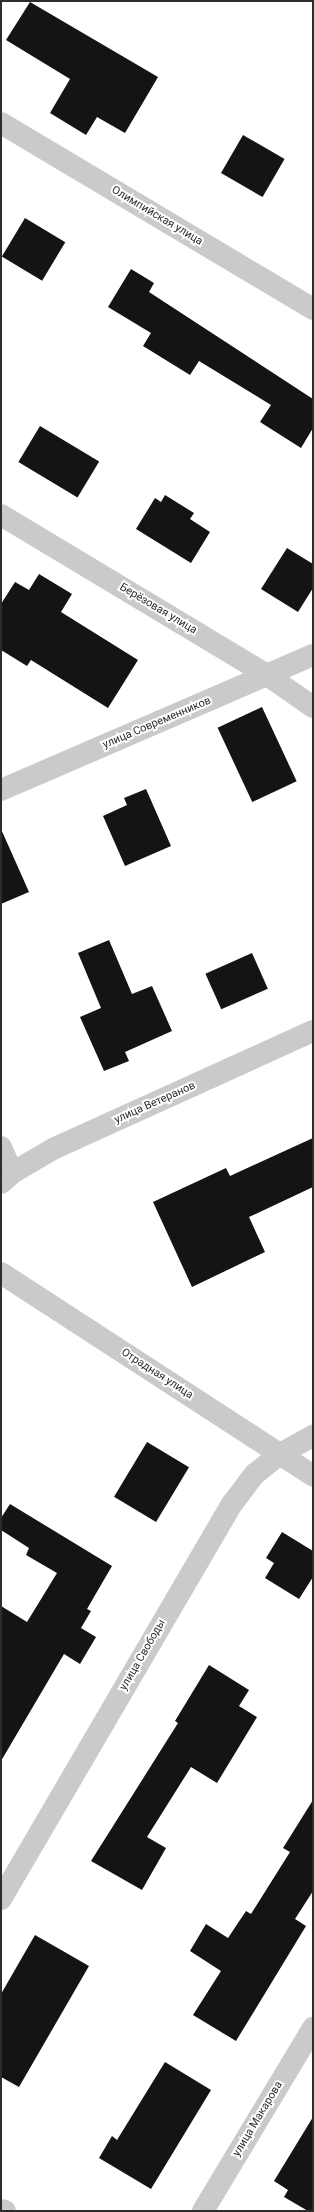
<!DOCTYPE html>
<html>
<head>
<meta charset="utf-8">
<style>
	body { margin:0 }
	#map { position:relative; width:314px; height:2212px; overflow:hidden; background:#fff; font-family:Roboto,sans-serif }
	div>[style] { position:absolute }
	.building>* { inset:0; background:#141414; transform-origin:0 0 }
	.minor>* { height:22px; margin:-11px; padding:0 11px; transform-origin:11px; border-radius:11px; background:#cacaca }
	span { translate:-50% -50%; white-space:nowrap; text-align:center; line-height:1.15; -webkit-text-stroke:4px #fff; paint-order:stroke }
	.street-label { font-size:11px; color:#2d2d2d }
	.frame { position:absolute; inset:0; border:2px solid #2d2d2d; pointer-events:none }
</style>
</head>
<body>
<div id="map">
	<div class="building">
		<div style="clip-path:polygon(30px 2px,158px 77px,125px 133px,97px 117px,86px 135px,50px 113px,70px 79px,6px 40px)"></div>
		<div style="left:243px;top:135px;width:48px;height:44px;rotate:30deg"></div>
		<div style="left:25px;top:218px;width:47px;height:45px;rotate:31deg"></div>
		<div style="clip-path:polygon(131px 269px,154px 283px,149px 292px,313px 399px,313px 428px,301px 448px,260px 422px,271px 405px,199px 361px,190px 375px,143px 346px,151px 333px,108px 307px)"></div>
		<div style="left:40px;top:426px;width:69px;height:42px;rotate:31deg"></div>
		<div style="clip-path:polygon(165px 495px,194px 513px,190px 519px,210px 532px,191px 563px,136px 529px,155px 498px,161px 502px)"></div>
		<div style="clip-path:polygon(287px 548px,313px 564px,313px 588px,298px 612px,261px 589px)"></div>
		<div style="clip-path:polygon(39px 574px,72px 594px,61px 612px,138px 660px,108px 708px,31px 660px,27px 666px,1px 650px,1px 604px,15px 582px,29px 590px)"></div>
		<div style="left:262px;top:707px;width:82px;height:49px;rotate:65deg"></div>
		<div style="clip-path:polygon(146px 789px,171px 846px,125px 866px,103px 816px,127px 805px,124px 798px)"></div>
		<div style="clip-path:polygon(1px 829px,29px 892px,1px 904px)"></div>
		<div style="clip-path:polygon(109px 940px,132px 994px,152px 986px,172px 1031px,125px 1052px,129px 1061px,104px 1071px,80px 1017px,101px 1008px,78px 953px)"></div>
		<div style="left:252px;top:953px;width:39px;height:51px;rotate:66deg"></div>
		<div style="clip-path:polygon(313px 1138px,313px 1187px,249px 1217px,265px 1252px,192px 1287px,153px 1202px,226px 1168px,230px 1176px)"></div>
		<div style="left:147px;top:1442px;width:49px;height:64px;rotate:31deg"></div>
		<div style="clip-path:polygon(10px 1504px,112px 1566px,87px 1609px,91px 1611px,81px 1628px,96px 1637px,80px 1664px,64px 1654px,1px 1761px,1px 1606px,27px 1622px,57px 1573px,26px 1555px,29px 1548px,1px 1530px,1px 1518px)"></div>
		<div style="clip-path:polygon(282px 1532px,313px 1551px,313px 1577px,299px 1599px,265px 1578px,274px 1563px,266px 1558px)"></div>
		<div style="clip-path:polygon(209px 1665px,249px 1690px,239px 1706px,257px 1717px,217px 1783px,191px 1767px,147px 1837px,166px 1848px,142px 1890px,91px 1861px,178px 1723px,175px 1721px)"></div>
		<div style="clip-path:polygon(313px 1800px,313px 1891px,295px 1919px,306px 1926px,236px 2041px,193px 2015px,221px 1971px,190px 1951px,206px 1924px,228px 1938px,246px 1911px,251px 1914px,290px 1852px,283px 1848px)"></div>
		<div style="clip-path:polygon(35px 1935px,89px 1966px,19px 2087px,1px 2077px,1px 1994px)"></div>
		<div style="clip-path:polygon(165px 2062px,211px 2090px,151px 2189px,99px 2158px,112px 2136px,117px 2140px)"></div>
		<div style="clip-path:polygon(313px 2117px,313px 2211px,308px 2211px,284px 2197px,288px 2190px,274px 2181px)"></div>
	</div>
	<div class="minor">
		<div style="left:1px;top:123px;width:363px;rotate:30.8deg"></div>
		<div style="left:1px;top:515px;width:310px;rotate:31deg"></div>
		<div style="left:267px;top:675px;width:56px;rotate:34.8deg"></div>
		<div style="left:1px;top:790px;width:340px;rotate:-23.4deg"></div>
		<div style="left:1px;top:1147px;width:28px;rotate:67deg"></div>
		<div style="left:1px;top:1183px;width:15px;rotate:-42deg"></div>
		<div style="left:12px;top:1173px;width:50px;rotate:-30.2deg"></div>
		<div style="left:55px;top:1148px;width:283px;rotate:-24.4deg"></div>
		<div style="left:1px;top:1273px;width:372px;rotate:33deg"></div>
		<div style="left:1px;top:1899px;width:458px;rotate:-59.7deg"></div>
		<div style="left:232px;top:1504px;width:38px;rotate:-53deg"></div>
		<div style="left:255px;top:1474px;width:32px;rotate:-39deg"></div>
		<div style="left:280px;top:1454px;width:38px;rotate:-29deg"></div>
		<div style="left:1px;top:2210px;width:4px;rotate:14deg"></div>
		<div style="left:203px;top:2211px;width:214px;rotate:-59deg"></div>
	</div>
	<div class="street-label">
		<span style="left:157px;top:216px;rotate:31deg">Олимпийская улица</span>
		<span style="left:158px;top:609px;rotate:31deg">Берёзовая улица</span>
		<span style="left:157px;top:723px;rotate:-23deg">улица Современников</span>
		<span style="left:155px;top:1103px;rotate:-24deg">улица Ветеранов</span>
		<span style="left:157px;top:1374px;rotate:33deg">Отрадная улица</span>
		<span style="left:143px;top:1655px;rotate:-60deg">улица Свободы</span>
		<span style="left:258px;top:2119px;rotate:-59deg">улица Макарова</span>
	</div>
	<div class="frame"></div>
</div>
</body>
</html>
